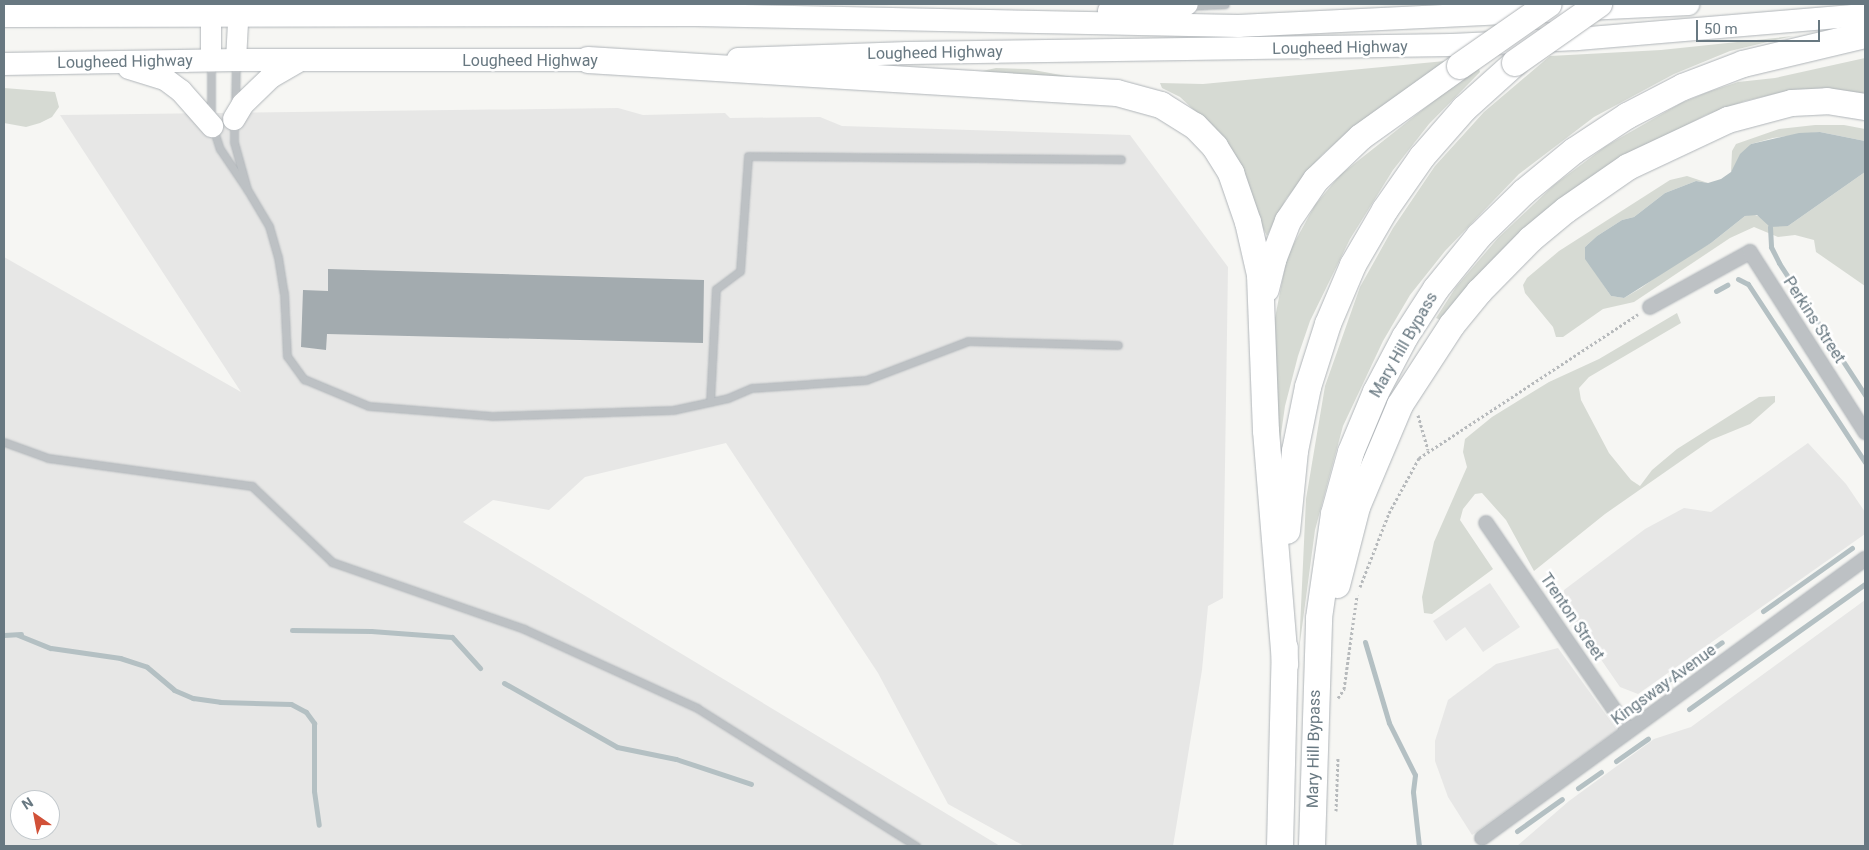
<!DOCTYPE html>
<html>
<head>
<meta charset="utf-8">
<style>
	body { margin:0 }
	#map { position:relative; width:1869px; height:850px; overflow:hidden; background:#f6f6f3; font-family:Roboto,sans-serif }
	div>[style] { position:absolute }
	.built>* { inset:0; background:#e7e7e6 }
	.green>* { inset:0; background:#d6dad3 }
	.water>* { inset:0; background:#b4c0c3 }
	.stream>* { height:5px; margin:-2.5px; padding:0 2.5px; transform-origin:2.5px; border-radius:2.5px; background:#b4c0c3 }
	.building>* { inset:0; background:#a3abaf }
	.path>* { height:3px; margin-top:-1.5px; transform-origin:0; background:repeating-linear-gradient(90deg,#b7babc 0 2.5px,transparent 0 5px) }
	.roads { filter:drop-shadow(0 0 1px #b0b5b9) drop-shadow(0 0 1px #b0b5b9) }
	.lane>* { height:7px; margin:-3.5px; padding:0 3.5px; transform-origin:3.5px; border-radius:3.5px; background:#bdc1c4 }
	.street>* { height:14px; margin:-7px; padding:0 7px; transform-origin:7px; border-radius:7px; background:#bdc1c4 }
	.secondary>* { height:20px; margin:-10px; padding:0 10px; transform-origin:10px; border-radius:10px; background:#fff }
	.primary>* { height:22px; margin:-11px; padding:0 11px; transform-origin:11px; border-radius:11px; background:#fff }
	.highway>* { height:26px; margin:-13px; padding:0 13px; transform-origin:13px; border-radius:13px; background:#fff }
	.bridges { filter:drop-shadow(0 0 1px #afb3b6) drop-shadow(0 0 1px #afb3b6) }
	.highway-bridge>* { height:26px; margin:-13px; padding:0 13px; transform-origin:13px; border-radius:13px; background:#fff }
	span { translate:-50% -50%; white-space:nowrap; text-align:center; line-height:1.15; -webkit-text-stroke:5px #fff; paint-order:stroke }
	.street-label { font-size:16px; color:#687881 }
	.frame { position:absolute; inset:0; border:5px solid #687881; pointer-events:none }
	.north { position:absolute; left:10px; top:790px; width:50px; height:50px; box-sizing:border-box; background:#fff; border:1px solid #c3c9cd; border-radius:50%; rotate:327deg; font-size:14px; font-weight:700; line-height:20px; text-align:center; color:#687881 }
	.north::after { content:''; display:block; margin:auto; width:18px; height:22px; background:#d15138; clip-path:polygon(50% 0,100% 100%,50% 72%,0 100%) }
	.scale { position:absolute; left:1696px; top:20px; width:124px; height:22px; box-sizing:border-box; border:2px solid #687881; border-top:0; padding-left:6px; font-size:15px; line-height:18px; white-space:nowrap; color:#687881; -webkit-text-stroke:4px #fff; paint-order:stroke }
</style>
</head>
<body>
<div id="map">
	<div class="built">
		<div style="clip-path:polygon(evenodd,618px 108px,643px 115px,725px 113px,730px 118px,820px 117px,842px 126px,1130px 135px,1228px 267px,1223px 598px,1208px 606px,1202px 670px,1173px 846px,1024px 846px,948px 804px,878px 673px,726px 443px,585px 477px,549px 510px,493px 500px,463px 522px,1000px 846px,4px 846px,4px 257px,241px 392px,60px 115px,618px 108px,20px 800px,50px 800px,50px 830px,20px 830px,20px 800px)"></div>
		<div style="clip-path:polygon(1808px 443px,1846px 484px,1865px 512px,1865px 534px,1638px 694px,1620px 687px,1564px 606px,1564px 590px,1645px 529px,1684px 508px,1711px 512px)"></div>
		<div style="clip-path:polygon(1490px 583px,1520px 627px,1483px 652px,1465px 627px,1446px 641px,1433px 621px)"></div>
		<div style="clip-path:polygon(1865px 600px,1865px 846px,1517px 846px,1569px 801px,1654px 739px,1691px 727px)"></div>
		<div style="clip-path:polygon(1558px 648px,1617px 730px,1472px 835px,1448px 797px,1435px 761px,1435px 741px,1448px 700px,1496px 664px)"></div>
	</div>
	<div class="green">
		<div style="clip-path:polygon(1793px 36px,1730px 51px,1674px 74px,1594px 117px,1519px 174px,1445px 251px,1410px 295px,1383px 341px,1343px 426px,1315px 530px,1299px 650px,1306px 499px,1325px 386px,1360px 287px,1393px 228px,1435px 166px,1484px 112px,1550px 56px,1661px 50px)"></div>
		<div style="clip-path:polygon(1865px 58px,1865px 96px,1783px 92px,1745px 101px,1706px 115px,1635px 152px,1519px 235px,1491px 261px,1441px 320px,1436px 318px,1456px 287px,1498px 238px,1554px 185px,1606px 146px,1681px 103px,1708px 92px,1738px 82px,1775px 78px)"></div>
		<div style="clip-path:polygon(1445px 61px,1350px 130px,1322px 155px,1286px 199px,1267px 236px,1211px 126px,1180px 97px,1162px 88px,1160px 83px,1203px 84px)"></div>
		<div style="clip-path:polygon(1478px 66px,1480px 72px,1429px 124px,1393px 170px,1350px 239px,1310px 321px,1298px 356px,1285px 406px,1278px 455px,1275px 318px,1286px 261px,1293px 245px,1315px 205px,1340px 175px)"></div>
		<div style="clip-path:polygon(996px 68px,1028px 69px,1088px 80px,973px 73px)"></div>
		<div style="clip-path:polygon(4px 88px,55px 92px,59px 107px,52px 117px,40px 123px,26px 127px,4px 123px)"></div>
		<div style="clip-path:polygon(1815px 125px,1844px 125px,1865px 129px,1865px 141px,1820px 132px,1773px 138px,1751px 144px,1731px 172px,1732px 151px,1736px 144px,1779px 129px)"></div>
		<div style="clip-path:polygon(1865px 172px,1865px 286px,1816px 252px,1814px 240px,1795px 235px,1778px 237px,1754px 227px,1730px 238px,1634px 302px,1603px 309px,1563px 337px,1556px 337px,1553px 327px,1525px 293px,1523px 285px,1527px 278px,1559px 251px,1670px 180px,1687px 176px,1708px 183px,1696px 181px,1665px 193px,1634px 217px,1622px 220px,1597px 236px,1585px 247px,1594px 271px,1611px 296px,1624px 298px,1641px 288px,1681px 259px,1711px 243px,1745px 216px,1752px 214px,1788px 226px)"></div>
		<div style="clip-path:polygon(1677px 313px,1681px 323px,1589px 377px,1579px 388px,1581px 400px,1609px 453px,1631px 480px,1640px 486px,1652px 470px,1677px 449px,1759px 397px,1775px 396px,1775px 402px,1750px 424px,1711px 440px,1605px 514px,1534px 571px,1506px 520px,1482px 493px,1475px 494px,1463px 509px,1460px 520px,1493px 569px,1432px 614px,1424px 613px,1422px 597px,1434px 542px,1467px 467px,1463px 452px,1465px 439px,1492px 417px,1549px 382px,1599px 359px)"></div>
	</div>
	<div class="water">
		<div style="clip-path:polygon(1820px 132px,1865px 141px,1865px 172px,1788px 226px,1770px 227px,1757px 215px,1745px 216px,1711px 243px,1624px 298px,1611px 296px,1585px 259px,1585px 247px,1597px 236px,1622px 220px,1634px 217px,1665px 193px,1696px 181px,1708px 183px,1721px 179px,1731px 172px,1740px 154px,1751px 144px,1799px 133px)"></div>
	</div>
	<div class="stream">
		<div style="left:1770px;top:227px;width:20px;rotate:87deg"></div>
		<div style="left:1771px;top:247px;width:18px;rotate:63deg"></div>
		<div style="left:1779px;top:263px;width:158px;rotate:56.9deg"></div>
		<div style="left:1738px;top:279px;width:11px;rotate:27deg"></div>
		<div style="left:1748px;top:284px;width:213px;rotate:56.7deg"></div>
		<div style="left:1716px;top:291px;width:13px;rotate:-29deg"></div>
		<div style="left:1763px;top:611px;width:109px;rotate:-35.3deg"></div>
		<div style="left:292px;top:630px;width:79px;rotate:0.7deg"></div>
		<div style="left:371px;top:631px;width:81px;rotate:4.2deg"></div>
		<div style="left:452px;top:637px;width:42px;rotate:47.9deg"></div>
		<div style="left:4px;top:635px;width:17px;rotate:-3deg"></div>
		<div style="left:18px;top:635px;width:35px;rotate:22deg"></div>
		<div style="left:51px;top:648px;width:70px;rotate:8.2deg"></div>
		<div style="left:120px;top:658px;width:28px;rotate:18deg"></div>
		<div style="left:147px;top:667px;width:35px;rotate:40deg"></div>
		<div style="left:174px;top:690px;width:21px;rotate:23deg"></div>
		<div style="left:193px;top:698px;width:27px;rotate:8deg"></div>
		<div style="left:220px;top:702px;width:71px;rotate:1.6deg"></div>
		<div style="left:291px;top:704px;width:17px;rotate:28deg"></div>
		<div style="left:306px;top:712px;width:14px;rotate:54deg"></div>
		<div style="left:314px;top:723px;width:68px;rotate:90deg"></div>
		<div style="left:314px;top:791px;width:34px;rotate:82deg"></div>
		<div style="left:1365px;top:642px;width:84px;rotate:73.5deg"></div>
		<div style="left:1389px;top:723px;width:58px;rotate:63.4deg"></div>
		<div style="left:1415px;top:775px;width:17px;rotate:97deg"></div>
		<div style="left:1413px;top:792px;width:54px;rotate:83.7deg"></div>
		<div style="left:504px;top:683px;width:130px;rotate:29.5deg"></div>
		<div style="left:617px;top:747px;width:60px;rotate:11.5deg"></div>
		<div style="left:676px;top:759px;width:79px;rotate:18.4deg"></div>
		<div style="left:1636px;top:703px;width:105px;rotate:-35.3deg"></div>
		<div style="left:1689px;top:709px;width:216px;rotate:-35.4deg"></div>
		<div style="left:1616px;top:761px;width:39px;rotate:-35deg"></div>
		<div style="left:1578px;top:788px;width:28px;rotate:-35deg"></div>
		<div style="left:1517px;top:831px;width:55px;rotate:-35.4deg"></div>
	</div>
	<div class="building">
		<div style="clip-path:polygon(328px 269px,704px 280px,703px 343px,327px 334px,326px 350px,301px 347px,303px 290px,328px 291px)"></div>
	</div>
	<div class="path">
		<div style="left:1418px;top:415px;width:36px;rotate:74deg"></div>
		<div style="left:1360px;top:587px;width:79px;rotate:-68.6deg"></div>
		<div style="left:1389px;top:513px;width:63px;rotate:-61.4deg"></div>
		<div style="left:1419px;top:458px;width:262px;rotate:-33.3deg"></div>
		<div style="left:1338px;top:698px;width:11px;rotate:-56deg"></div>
		<div style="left:1344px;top:689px;width:95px;rotate:-82.1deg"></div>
		<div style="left:1336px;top:811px;width:54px;rotate:-87.9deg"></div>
	</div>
	<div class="roads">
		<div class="lane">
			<div style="left:1190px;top:6px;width:35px;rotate:-3deg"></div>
			<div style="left:235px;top:106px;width:44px;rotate:-88.7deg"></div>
			<div style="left:211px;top:115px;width:52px;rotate:-90deg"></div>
			<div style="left:213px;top:128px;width:22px;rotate:72deg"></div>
			<div style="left:220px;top:149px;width:48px;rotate:56deg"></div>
			<div style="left:247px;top:189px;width:49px;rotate:-105.5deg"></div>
			<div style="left:234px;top:142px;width:20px;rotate:-90deg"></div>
			<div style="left:247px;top:189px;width:43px;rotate:59.3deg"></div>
			<div style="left:269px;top:226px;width:32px;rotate:74deg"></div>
			<div style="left:278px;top:257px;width:36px;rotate:81deg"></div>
			<div style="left:284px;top:293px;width:63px;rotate:87.3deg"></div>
			<div style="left:287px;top:356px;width:29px;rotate:54deg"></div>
			<div style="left:304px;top:379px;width:70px;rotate:22.6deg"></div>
			<div style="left:369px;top:406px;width:123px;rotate:4.6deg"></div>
			<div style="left:492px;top:416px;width:181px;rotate:-1.9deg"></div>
			<div style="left:673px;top:410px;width:56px;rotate:-12.3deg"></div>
			<div style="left:728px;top:398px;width:26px;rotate:-23deg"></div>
			<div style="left:752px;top:388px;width:114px;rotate:-4deg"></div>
			<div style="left:866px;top:380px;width:109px;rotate:-20.9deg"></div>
			<div style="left:968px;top:341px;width:150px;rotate:1.5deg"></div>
			<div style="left:710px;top:402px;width:113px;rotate:-87deg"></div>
			<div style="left:716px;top:289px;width:30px;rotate:-37deg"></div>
			<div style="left:740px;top:271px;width:115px;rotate:-86deg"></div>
			<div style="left:748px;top:156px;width:373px;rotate:0.5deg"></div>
			<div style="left:4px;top:442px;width:47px;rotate:20deg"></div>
			<div style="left:48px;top:458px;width:206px;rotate:7.8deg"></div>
			<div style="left:252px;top:486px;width:110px;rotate:43.5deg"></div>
			<div style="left:332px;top:562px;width:203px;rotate:19.2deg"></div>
			<div style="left:524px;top:629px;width:190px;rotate:24.5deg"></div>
			<div style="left:697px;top:708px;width:259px;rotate:32.2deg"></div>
		</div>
		<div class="street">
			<div style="left:1650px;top:307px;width:114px;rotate:-28.8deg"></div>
			<div style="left:1750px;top:252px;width:214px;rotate:57.4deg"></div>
			<div style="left:1486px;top:523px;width:252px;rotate:55.5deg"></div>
			<div style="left:1482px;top:838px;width:474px;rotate:-36.1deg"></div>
		</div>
		<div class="secondary">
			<div style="left:211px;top:4px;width:57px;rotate:90deg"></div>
			<div style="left:236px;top:60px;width:56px;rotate:-86.9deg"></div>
		</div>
		<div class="primary">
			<div style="left:1109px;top:11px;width:78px;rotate:-5.1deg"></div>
			<div style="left:4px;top:16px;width:692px;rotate:-0.08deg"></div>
			<div style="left:696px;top:15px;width:543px;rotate:1.16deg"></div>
			<div style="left:1239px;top:26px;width:450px;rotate:-2.8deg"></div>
			<div style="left:738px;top:59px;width:170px;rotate:-2deg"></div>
			<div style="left:908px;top:53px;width:544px;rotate:-0.84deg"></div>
			<div style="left:1452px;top:45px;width:125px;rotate:-2.7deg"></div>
			<div style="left:1577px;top:39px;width:289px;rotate:-4.8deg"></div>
			<div style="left:4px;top:64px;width:232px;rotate:-1deg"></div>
			<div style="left:236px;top:60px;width:370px"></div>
			<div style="left:129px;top:68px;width:38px;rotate:17deg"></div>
			<div style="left:165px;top:79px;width:20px;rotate:37deg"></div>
			<div style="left:181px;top:91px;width:47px;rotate:48.5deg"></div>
			<div style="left:234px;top:119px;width:17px;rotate:-59deg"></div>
			<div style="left:243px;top:104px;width:39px;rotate:-44deg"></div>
			<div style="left:271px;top:77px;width:32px;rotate:-30deg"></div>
		</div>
		<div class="highway">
			<div style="left:588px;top:60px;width:530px;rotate:3.57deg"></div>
			<div style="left:1117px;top:93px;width:46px;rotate:15.3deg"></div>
			<div style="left:1161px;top:105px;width:40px;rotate:32deg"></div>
			<div style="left:1195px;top:126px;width:29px;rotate:46deg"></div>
			<div style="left:1215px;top:147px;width:31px;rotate:58deg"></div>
			<div style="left:1231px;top:173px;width:52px;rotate:70.9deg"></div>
			<div style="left:1248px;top:222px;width:54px;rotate:77.2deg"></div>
			<div style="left:1260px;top:275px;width:156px;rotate:87.8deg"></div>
			<div style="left:1266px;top:431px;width:234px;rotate:85.3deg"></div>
			<div style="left:1266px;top:289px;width:30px;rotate:-76deg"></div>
			<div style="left:1273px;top:260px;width:42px;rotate:-69deg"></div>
			<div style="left:1288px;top:221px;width:50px;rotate:-55.7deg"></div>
			<div style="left:1316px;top:180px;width:62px;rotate:-43.7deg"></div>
			<div style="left:1361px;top:137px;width:122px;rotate:-35.6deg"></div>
			<div style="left:1287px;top:531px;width:80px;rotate:-84.3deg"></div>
			<div style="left:1295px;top:451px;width:65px;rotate:-78.5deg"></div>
			<div style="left:1308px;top:387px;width:66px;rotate:-72.4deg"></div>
			<div style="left:1328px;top:324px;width:64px;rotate:-67deg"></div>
			<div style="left:1353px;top:265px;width:64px;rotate:-59.8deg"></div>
			<div style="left:1385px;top:210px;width:65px;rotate:-55.1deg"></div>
			<div style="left:1422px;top:157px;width:64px;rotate:-48.8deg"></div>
			<div style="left:1464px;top:109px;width:69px;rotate:-42deg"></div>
			<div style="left:1337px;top:585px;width:81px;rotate:-75.6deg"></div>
			<div style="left:1357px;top:507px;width:111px;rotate:-67.1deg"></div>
			<div style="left:1400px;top:405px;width:95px;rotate:-57deg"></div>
			<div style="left:1452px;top:325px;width:43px;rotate:-50.7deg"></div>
			<div style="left:1479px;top:292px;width:74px;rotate:-45.5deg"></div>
			<div style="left:1531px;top:239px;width:45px;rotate:-39.6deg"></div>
			<div style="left:1566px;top:210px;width:75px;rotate:-34.7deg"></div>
			<div style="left:1628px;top:167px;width:110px;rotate:-25.2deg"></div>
			<div style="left:1728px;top:120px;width:66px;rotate:-14.9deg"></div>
			<div style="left:1792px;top:103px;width:35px;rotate:-3deg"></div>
			<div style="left:1827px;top:101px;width:38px;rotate:9deg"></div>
			<div style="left:1280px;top:846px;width:198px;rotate:-88.6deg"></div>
			<div style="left:1312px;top:846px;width:228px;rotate:-88.2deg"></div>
			<div style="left:1319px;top:618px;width:105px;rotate:-81.8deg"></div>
			<div style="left:1334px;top:514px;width:64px;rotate:-74.7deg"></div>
			<div style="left:1351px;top:452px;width:65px;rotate:-67.4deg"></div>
			<div style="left:1376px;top:392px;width:62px;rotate:-62.2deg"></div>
			<div style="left:1405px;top:337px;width:57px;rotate:-57.1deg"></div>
			<div style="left:1436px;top:289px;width:68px;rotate:-50.9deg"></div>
			<div style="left:1479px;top:236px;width:63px;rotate:-44.4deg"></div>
			<div style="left:1524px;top:192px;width:65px;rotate:-39.4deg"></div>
			<div style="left:1574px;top:151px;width:64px;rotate:-33.4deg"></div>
			<div style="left:1627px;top:116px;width:63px;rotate:-27.4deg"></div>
			<div style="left:1683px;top:87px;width:64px;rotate:-21deg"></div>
			<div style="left:1743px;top:64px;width:125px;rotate:-13.4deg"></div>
		</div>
	</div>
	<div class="bridges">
		<div class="highway-bridge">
			<div style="left:1515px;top:63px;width:103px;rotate:-35.1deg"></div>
			<div style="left:1460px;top:66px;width:108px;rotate:-34.9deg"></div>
		</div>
	</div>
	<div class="street-label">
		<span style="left:1340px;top:48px;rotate:-1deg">Lougheed Highway</span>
		<span style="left:935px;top:53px;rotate:-1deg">Lougheed Highway</span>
		<span style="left:530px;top:61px">Lougheed Highway</span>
		<span style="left:125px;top:62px;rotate:-1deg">Lougheed Highway</span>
		<span style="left:1814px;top:320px;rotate:57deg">Perkins Street</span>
		<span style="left:1404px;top:345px;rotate:-60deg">Mary Hill Bypass</span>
		<span style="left:1572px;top:617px;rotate:56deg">Trenton Street</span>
		<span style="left:1664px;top:685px;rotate:-36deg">Kingsway Avenue</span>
		<span style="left:1314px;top:749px;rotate:-89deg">Mary Hill Bypass</span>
	</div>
	<div class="frame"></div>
	<div class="north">N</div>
	<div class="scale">50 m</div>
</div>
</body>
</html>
